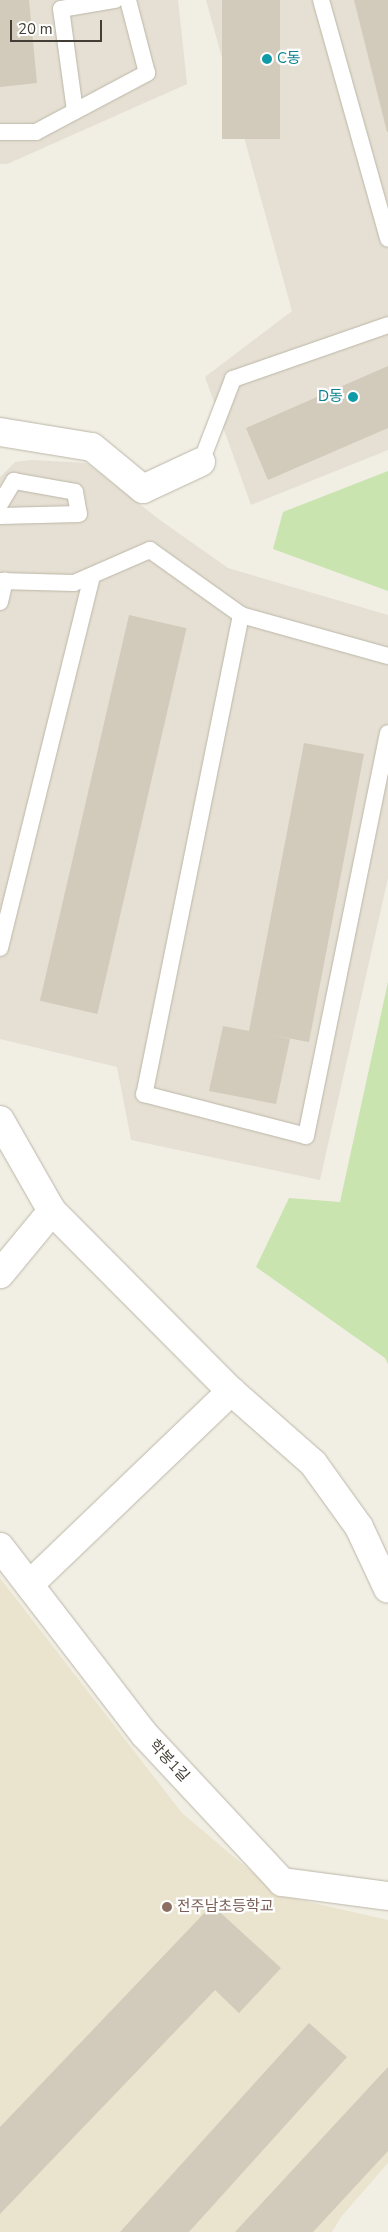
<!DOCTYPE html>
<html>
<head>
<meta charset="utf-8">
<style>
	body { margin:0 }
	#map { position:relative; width:388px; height:2232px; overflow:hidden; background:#f1eee4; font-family:"Nunito Sans","Noto Sans KR",sans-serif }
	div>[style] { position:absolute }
	.residential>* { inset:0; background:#e5e0d3 }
	.education>* { inset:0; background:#eae4cf }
	.green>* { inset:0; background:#c9e4af }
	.building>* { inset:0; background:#d2caba; transform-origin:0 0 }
	.roads { filter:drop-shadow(0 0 1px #bcb6a8) drop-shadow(0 0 1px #bcb6a8) }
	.lane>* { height:16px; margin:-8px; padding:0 8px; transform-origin:8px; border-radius:8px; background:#fff }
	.street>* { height:28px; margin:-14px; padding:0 14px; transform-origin:14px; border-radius:14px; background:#fff }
	.dots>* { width:14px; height:14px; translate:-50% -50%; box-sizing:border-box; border:2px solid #fff; border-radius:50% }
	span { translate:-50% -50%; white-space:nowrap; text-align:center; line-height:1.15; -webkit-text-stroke:4.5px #fff; paint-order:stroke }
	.culture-label { font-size:15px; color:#0d838f }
	.left { translate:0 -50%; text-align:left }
	.right { translate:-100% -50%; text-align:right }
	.street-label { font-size:15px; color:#433e35 }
	.education-label { font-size:15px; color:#785e54 }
	.scale { position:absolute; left:10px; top:20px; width:92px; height:22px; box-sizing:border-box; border:2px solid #433e35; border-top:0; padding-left:6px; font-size:15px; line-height:18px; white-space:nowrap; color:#433e35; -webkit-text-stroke:4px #fff; paint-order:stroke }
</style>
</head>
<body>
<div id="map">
	<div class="residential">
		<div style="clip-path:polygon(0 0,178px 0,187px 84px,7px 164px,0 164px)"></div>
		<div style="clip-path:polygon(206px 0,388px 0,388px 450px,251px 505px,205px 377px,292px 311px)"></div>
		<div style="clip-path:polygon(31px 460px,87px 463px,160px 520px,228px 568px,388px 615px,388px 878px,320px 1180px,131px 1140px,117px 1067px,0 1039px,0 477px,15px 462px)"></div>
	</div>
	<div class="education">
		<div style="clip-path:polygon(0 1578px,182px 1813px,279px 1895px,388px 1920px,388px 2163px,341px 2217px,332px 2232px,0 2232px)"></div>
	</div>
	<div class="green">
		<div style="clip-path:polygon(388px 471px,388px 591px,273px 549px,283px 512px)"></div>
		<div style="clip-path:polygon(388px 982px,388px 1364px,385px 1358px,256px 1267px,289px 1198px,340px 1202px)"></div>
	</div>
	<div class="building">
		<div style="clip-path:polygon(0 0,29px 0,37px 83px,0 87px)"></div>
		<div style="left:222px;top:0;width:58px;height:139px"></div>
		<div style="clip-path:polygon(354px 0,388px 0,388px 132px,387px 132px)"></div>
		<div style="clip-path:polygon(388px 366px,388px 428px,268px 480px,246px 428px)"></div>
		<div style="left:129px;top:615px;width:59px;height:396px;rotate:13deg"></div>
		<div style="clip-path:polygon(304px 743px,364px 754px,309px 1042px,271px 1035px,290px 1039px,276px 1104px,209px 1091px,223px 1026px,249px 1031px)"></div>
		<div style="clip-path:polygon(212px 1905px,281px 1968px,239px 2013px,215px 1990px,0 2214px,0 2127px)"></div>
		<div style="clip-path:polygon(309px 2023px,347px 2057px,189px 2232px,120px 2232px)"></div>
		<div style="clip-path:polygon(388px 2067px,388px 2151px,313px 2232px,235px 2232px)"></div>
	</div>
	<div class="roads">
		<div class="lane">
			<div style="left:321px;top:0;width:248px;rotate:74.3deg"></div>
			<div style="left:75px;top:111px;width:103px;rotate:-97.8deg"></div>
			<div style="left:61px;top:9px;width:55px;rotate:-9.5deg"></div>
			<div style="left:0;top:132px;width:36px"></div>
			<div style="left:36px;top:132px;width:126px;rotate:-28deg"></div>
			<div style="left:147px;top:73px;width:75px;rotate:-104.6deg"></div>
			<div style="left:201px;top:462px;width:89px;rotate:-68.9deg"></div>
			<div style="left:233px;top:379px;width:164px;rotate:-19.2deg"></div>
			<div style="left:0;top:504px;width:27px;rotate:-59deg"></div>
			<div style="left:14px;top:481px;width:62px;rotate:10.2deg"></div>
			<div style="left:75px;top:492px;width:22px;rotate:80deg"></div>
			<div style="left:79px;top:514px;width:79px;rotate:178.5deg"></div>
			<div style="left:0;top:581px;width:74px;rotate:1.5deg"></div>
			<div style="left:74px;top:583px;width:83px;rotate:-23.5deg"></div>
			<div style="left:150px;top:550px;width:112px;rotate:35.5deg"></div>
			<div style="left:241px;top:615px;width:153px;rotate:15.6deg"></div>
			<div style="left:0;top:602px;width:22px;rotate:-77deg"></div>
			<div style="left:241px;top:615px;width:489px;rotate:101.4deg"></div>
			<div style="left:144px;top:1094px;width:167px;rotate:14.5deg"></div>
			<div style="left:306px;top:1136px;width:411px;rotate:-78.5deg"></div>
			<div style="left:0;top:948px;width:383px;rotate:-76.1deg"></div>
		</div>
		<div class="street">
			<div style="left:0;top:432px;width:93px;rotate:9.3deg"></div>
			<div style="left:92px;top:447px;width:66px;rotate:39.5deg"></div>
			<div style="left:143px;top:489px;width:64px;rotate:-25deg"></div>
			<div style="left:0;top:1120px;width:105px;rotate:60.3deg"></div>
			<div style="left:52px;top:1211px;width:82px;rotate:129.5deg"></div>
			<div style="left:52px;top:1211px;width:254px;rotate:45.2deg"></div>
			<div style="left:231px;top:1391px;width:109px;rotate:41.3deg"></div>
			<div style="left:313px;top:1463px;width:79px;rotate:54.3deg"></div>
			<div style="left:359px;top:1527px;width:68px;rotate:64.9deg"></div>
			<div style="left:0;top:1547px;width:237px;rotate:52.4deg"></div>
			<div style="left:145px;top:1735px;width:201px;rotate:47deg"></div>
			<div style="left:282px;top:1882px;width:107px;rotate:7.5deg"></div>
			<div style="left:30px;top:1584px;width:279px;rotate:-43.8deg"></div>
		</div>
	</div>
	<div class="dots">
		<div style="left:267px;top:59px;background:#0f9aa8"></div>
		<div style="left:353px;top:397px;background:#0f9aa8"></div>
		<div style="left:167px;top:1907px;background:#8d6e63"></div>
	</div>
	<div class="culture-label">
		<span class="left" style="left:277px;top:59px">C동</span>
		<span class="right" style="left:343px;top:397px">D동</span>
	</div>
	<div class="street-label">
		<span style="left:169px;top:1761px;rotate:47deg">학봉1길</span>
	</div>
	<div class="education-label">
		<span class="left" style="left:177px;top:1907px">전주남초등학교</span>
	</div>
	<div class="scale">20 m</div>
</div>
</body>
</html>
